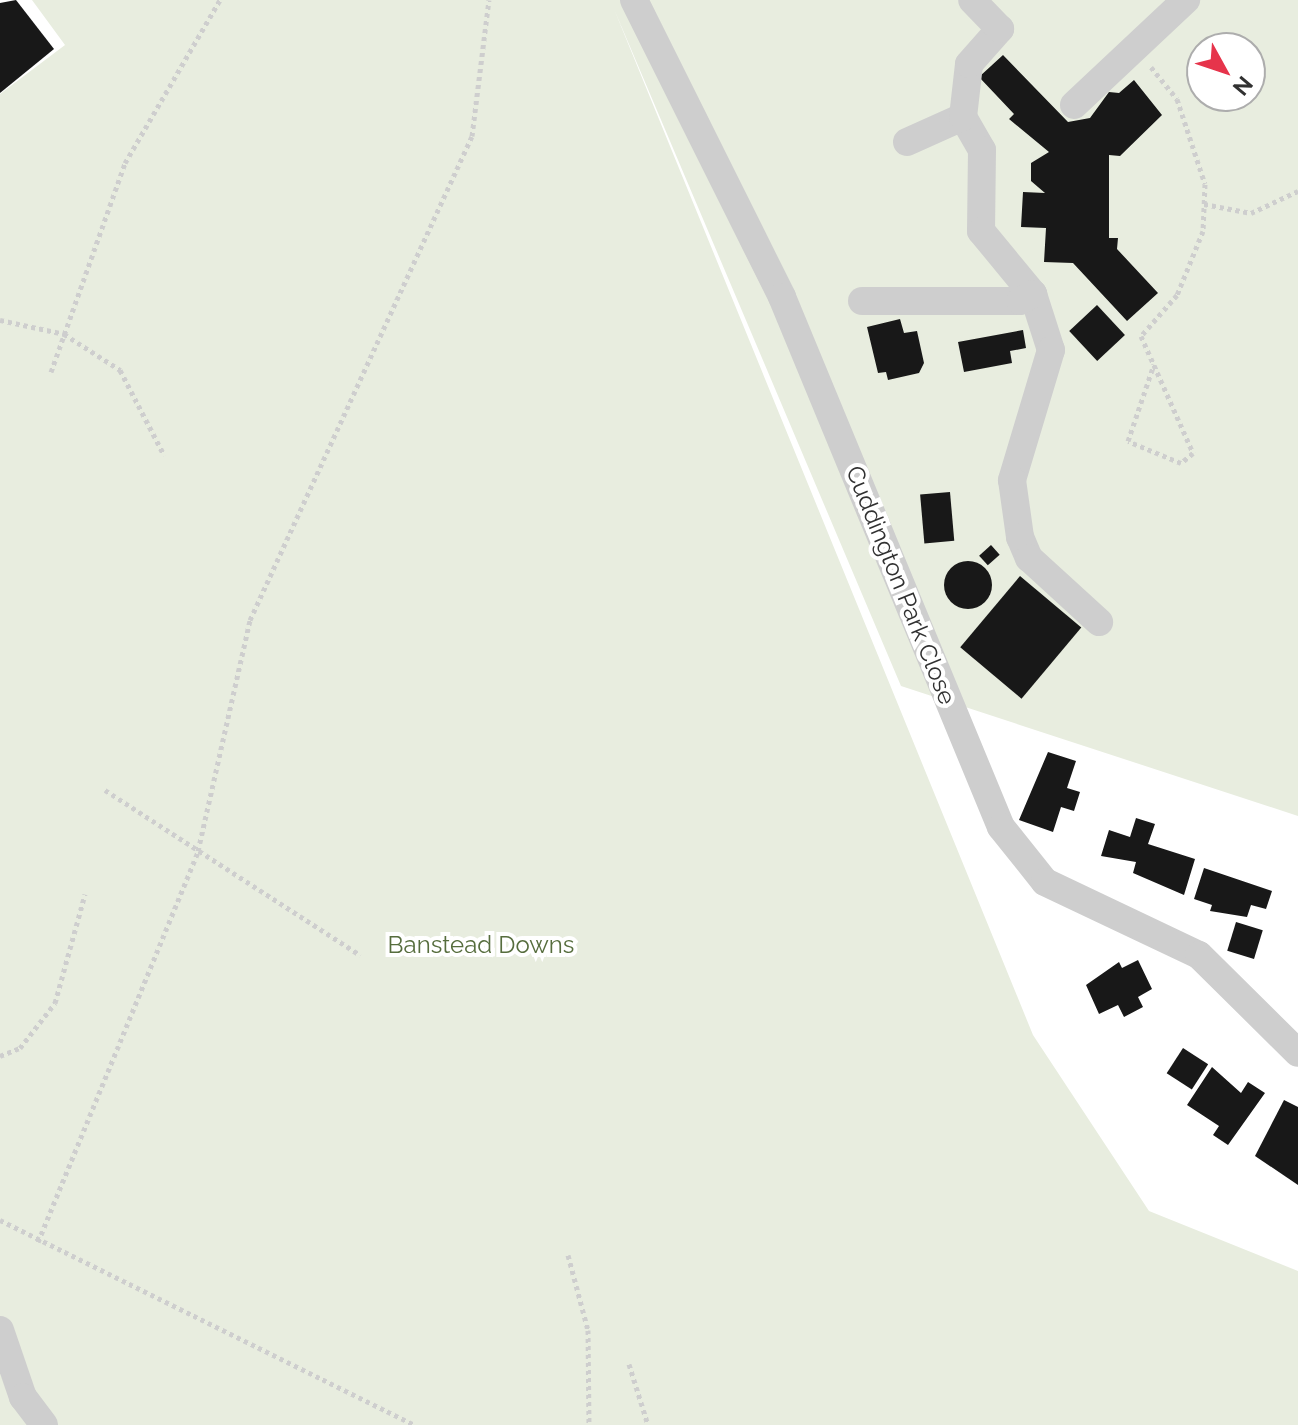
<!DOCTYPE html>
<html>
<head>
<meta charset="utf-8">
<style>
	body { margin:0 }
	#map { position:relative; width:1298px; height:1425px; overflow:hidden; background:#fff; font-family:Raleway,sans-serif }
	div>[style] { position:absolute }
	.green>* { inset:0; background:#e8eddf }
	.building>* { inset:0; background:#181818; transform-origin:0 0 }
	.round { border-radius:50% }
	.path>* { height:5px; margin-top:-2.5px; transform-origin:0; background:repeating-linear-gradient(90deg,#cecece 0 4px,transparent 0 8px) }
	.minor>* { height:28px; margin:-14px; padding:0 14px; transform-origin:14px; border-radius:14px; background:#cecece }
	span { translate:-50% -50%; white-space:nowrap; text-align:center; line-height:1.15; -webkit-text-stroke:8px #fff; paint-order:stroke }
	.street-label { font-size:24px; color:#313131 }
	.park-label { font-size:24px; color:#566d3d }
	.north { position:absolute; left:1186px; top:32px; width:80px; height:80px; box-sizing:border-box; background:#fff; border:2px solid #adadad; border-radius:50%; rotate:130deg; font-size:22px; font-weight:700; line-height:32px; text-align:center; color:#313131 }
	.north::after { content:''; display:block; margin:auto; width:28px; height:36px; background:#e6344b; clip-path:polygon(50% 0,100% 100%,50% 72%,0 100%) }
</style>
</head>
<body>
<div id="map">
	<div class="green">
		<div style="clip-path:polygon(evenodd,32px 0,1298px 0,1298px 816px,901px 686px,614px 9px,1033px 1035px,1149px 1211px,1298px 1271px,1298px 1425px,0 1425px,0 94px,65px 45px,32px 0,1202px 48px,1250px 48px,1250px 96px,1202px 96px,1202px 48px)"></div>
	</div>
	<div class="building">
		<div style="clip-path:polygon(16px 0,54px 49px,0 93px,0 3px)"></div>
		<div style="clip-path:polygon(1003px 55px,1068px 122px,1090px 118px,1109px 92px,1119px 93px,1134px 80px,1162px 115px,1120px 156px,1109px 155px,1109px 238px,1118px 238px,1117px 249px,1158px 293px,1127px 321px,1073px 263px,1044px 262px,1046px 228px,1021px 227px,1023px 192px,1045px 193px,1031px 181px,1031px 163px,1049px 152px,1009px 119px,1014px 114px,979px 77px)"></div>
		<div style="left:1097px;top:305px;width:41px;height:38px;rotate:47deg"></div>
		<div style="clip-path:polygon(900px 319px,904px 333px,917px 331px,924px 363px,919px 373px,888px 380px,886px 372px,878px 373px,867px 327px)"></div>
		<div style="clip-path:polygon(1023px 330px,1026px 348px,1010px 351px,1012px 363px,964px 372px,958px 342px)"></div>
		<div style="left:950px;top:492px;width:49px;height:30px;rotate:85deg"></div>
		<div style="left:991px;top:545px;width:13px;height:16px;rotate:48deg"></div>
		<div class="round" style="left:944px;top:561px;width:48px;height:48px"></div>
		<div style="left:1020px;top:576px;width:80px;height:93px;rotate:40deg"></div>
		<div style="clip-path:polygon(1048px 752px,1076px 761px,1067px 788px,1080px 792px,1074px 811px,1061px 807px,1053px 832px,1019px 820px)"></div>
		<div style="clip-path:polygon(1136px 818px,1155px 824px,1148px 844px,1195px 859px,1184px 895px,1133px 873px,1136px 862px,1101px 856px,1109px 830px,1130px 837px)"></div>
		<div style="clip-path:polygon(1204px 868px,1272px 891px,1266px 909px,1251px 905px,1247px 917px,1210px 911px,1212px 905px,1194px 899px)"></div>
		<div style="left:1236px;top:922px;width:28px;height:30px;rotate:17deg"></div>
		<div style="clip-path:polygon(1138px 960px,1152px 989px,1138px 997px,1143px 1007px,1124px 1017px,1118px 1005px,1099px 1014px,1086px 985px,1119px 962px,1122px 968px)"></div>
		<div style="left:1183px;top:1048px;width:30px;height:30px;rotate:33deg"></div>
		<div style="clip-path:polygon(1212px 1067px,1241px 1093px,1248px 1082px,1265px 1093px,1228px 1145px,1213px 1135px,1219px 1126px,1187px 1105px)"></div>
		<div style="clip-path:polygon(1284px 1100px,1298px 1107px,1298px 1185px,1255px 1156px)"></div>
	</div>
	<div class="path">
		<div style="left:1151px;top:67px;width:41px;rotate:50.9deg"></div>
		<div style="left:1177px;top:99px;width:89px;rotate:71.8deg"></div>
		<div style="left:1205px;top:184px;width:47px;rotate:92.4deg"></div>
		<div style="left:1203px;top:231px;width:69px;rotate:112.1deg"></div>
		<div style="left:1177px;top:295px;width:55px;rotate:131.3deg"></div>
		<div style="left:1141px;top:336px;width:128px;rotate:66deg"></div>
		<div style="left:1193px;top:453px;width:16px;rotate:140deg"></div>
		<div style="left:1181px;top:463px;width:57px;rotate:-157.5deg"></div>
		<div style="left:1128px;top:441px;width:81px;rotate:-71.3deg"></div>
		<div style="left:1204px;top:204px;width:48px;rotate:10.8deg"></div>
		<div style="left:1251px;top:213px;width:52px;rotate:-25.1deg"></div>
		<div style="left:0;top:320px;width:66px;rotate:12.3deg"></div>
		<div style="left:64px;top:334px;width:67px;rotate:32.7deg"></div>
		<div style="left:120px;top:370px;width:96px;rotate:62.6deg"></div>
		<div style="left:51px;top:372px;width:222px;rotate:-70.5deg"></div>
		<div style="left:125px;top:163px;width:189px;rotate:-59.8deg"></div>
		<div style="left:105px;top:790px;width:304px;rotate:32.9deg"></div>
		<div style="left:0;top:1056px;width:22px;rotate:-22deg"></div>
		<div style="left:20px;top:1048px;width:57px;rotate:-52.1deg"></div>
		<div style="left:55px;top:1003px;width:113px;rotate:-74.6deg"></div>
		<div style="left:0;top:1220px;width:463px;rotate:26.3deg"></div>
		<div style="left:38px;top:1242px;width:422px;rotate:-67.7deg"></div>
		<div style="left:198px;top:851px;width:237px;rotate:-77.3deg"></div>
		<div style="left:250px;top:620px;width:532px;rotate:-65.36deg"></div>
		<div style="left:472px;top:136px;width:137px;rotate:-82.9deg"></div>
		<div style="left:568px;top:1255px;width:78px;rotate:75.1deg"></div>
		<div style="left:588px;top:1330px;width:95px;rotate:89.4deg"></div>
		<div style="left:629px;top:1364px;width:64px;rotate:72.7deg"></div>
	</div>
	<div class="minor">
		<div style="left:634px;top:0;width:332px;rotate:63.5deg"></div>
		<div style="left:782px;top:297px;width:573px;rotate:67.55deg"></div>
		<div style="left:1001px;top:827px;width:70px;rotate:51.3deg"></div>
		<div style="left:1045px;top:882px;width:170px;rotate:25.4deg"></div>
		<div style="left:1199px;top:955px;width:139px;rotate:44.7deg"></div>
		<div style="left:1074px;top:105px;width:154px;rotate:-43.2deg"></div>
		<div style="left:963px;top:117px;width:38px;rotate:60deg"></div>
		<div style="left:982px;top:150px;width:81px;rotate:90.7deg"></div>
		<div style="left:981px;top:231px;width:82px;rotate:50.5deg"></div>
		<div style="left:1033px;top:294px;width:59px;rotate:72.2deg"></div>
		<div style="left:1051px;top:350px;width:136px;rotate:106.7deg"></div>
		<div style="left:1012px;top:480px;width:58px;rotate:82deg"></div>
		<div style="left:1020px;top:537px;width:23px;rotate:67deg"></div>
		<div style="left:1029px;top:558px;width:95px;rotate:42.4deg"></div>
		<div style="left:907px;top:142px;width:61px;rotate:-24.1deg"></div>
		<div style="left:963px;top:117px;width:53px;rotate:-83.5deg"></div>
		<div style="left:969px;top:64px;width:47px;rotate:-48.5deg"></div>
		<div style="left:1000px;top:29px;width:40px;rotate:-134deg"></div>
		<div style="left:862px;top:301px;width:158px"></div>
		<div style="left:1020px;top:301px;width:15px;rotate:-28deg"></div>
		<div style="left:0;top:1330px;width:71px;rotate:71.1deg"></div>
		<div style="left:23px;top:1397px;width:35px;rotate:53deg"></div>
	</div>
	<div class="street-label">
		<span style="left:901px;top:585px;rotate:68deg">Cuddington Park Close</span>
	</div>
	<div class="park-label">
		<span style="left:481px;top:945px">Banstead Downs</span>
	</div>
	<div class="north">N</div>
</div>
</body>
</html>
